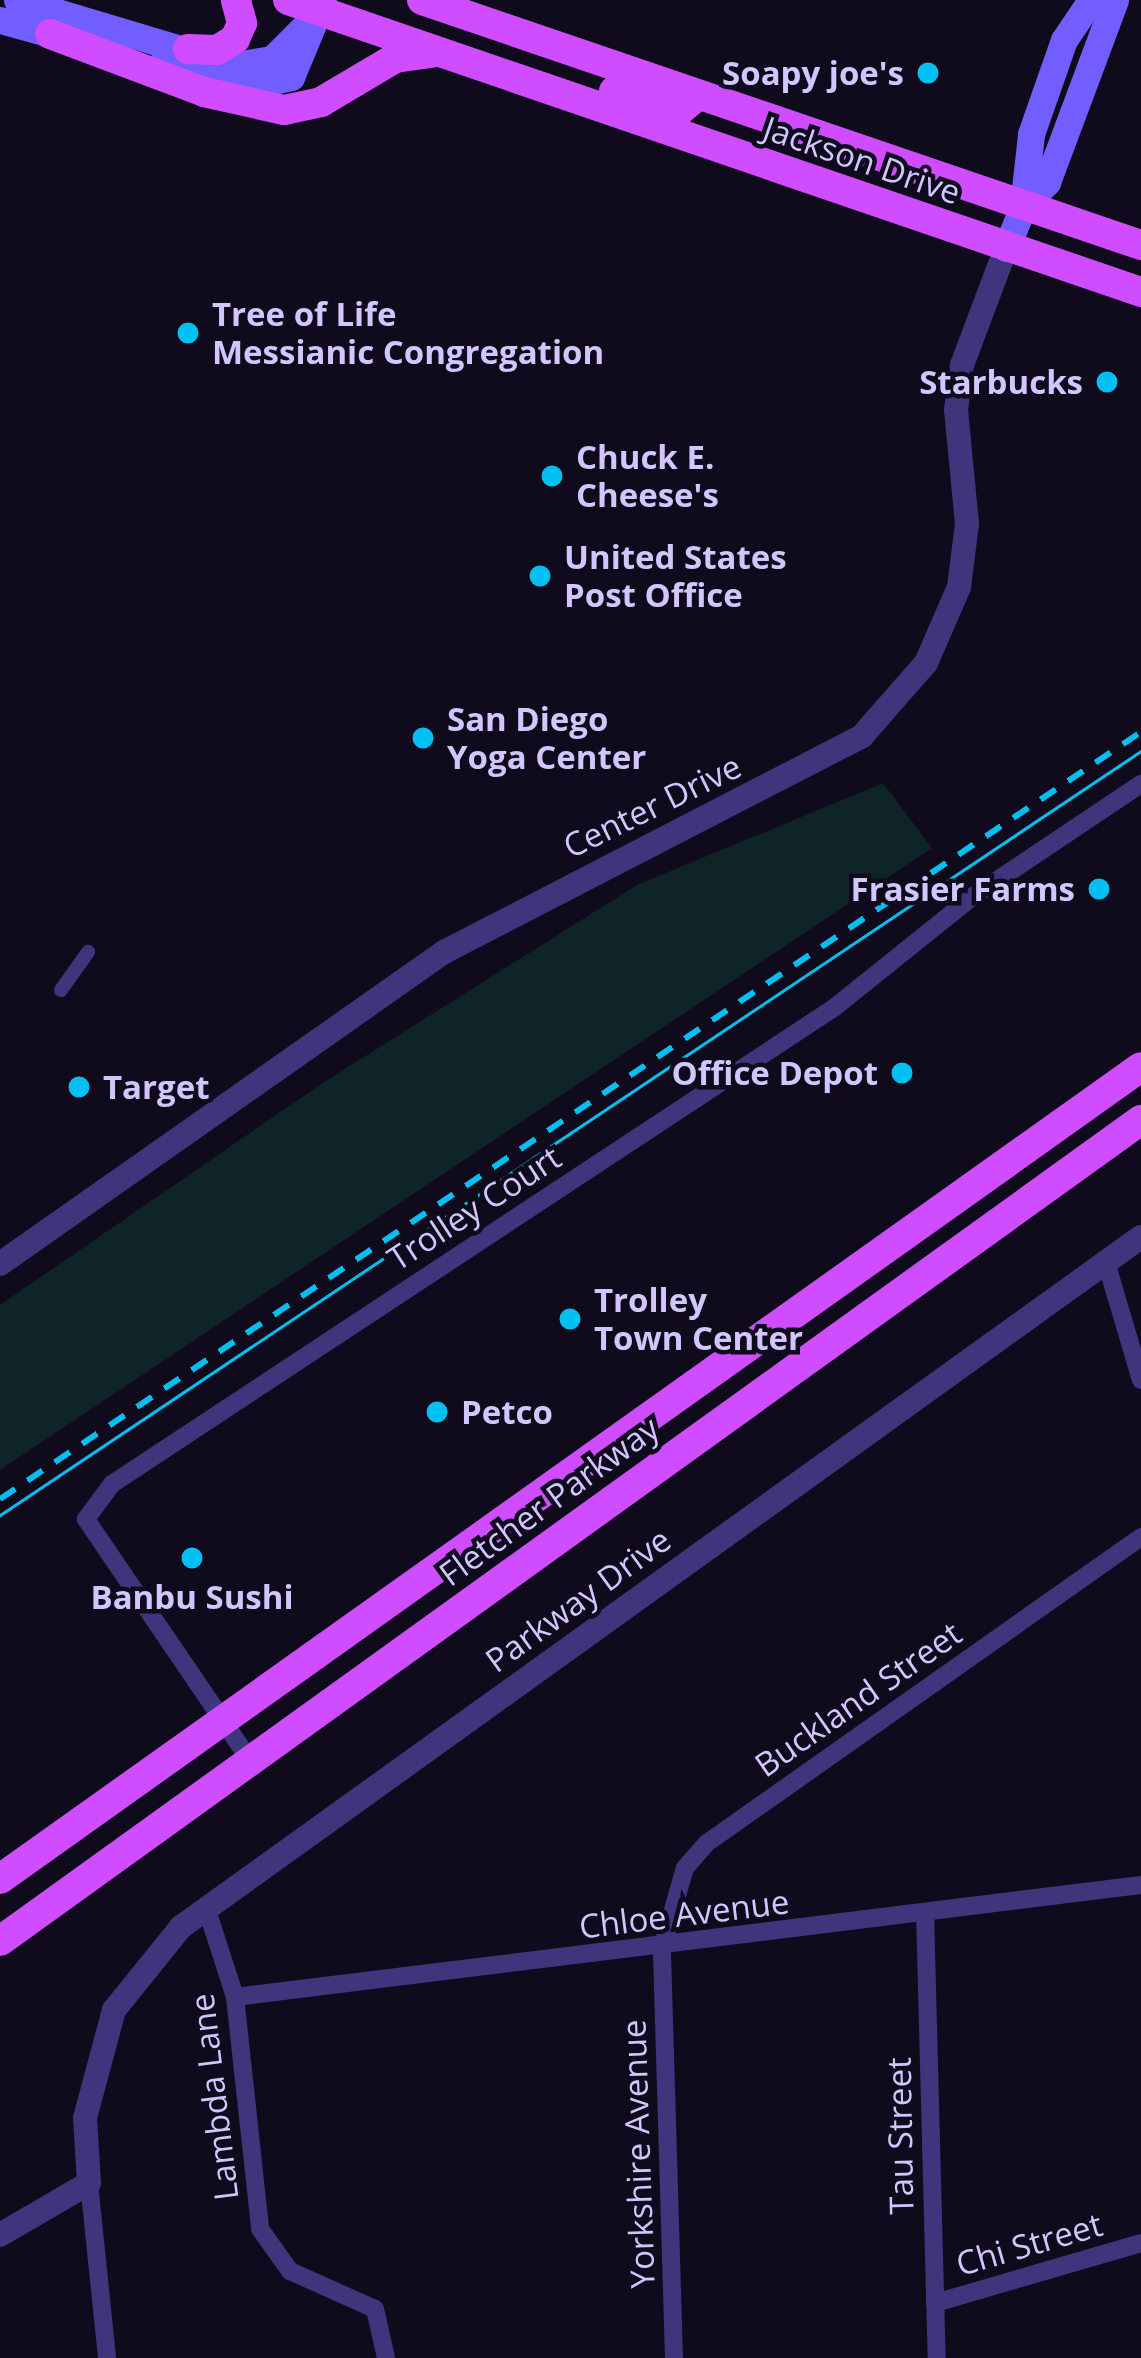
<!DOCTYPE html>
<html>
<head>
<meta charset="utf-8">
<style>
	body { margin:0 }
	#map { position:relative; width:1141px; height:2358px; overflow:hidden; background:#100b1c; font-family:"Open Sans",sans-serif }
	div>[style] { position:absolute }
	.green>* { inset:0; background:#0e2426 }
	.pedestrian>* { height:14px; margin:-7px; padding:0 7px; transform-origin:7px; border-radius:7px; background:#3f357c }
	.minor>* { height:18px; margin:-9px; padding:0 9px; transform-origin:9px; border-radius:9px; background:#3f357c }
	.tertiary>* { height:24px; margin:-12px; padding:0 12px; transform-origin:12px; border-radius:12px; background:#3f357c }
	.secondary>* { height:27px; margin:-13.5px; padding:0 13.5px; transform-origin:13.5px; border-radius:13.5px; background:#725dff }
	.primary>* { height:30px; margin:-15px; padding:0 15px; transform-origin:15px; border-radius:15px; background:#cf4dff }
	.tram>* { height:3px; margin:-1.5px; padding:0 1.5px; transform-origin:1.5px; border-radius:1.5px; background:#00c0f1 }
	.rail>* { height:6px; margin-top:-3px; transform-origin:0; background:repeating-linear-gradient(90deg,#00c0f1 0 18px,transparent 0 33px) }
	.dots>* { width:33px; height:33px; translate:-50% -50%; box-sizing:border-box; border:6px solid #100b1c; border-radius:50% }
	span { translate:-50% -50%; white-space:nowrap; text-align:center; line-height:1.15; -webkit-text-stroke:9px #100b1c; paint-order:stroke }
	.poi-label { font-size:33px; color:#d2c6ff; font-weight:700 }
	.right { translate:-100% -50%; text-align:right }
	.left { translate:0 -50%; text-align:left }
	.street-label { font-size:33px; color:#d2c6ff }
</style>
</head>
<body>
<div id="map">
	<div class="green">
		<div style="clip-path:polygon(883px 783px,932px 848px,0 1470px,0 1305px,321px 1084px,637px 885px)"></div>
	</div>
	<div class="pedestrian">
		<div style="left:61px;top:990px;width:47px;rotate:-54.6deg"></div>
	</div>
	<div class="minor">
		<div style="left:1106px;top:1262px;width:123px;rotate:73.5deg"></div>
		<div style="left:251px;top:1762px;width:294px;rotate:-124.2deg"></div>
		<div style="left:86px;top:1519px;width:44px;rotate:-53.4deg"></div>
		<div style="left:112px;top:1484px;width:866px;rotate:-33.41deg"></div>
		<div style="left:835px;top:1007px;width:179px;rotate:-38.7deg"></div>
		<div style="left:975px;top:895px;width:200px;rotate:-33.8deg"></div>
		<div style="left:206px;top:1907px;width:95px;rotate:72.1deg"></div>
		<div style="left:235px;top:1997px;width:233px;rotate:83.8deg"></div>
		<div style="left:260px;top:2229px;width:52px;rotate:54.5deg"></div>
		<div style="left:290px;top:2271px;width:93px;rotate:24.1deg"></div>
		<div style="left:375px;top:2309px;width:50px;rotate:77.3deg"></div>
		<div style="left:925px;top:1912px;width:446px;rotate:88.5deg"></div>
		<div style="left:235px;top:1997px;width:913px;rotate:-7.05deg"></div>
		<div style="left:89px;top:2183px;width:176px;rotate:84.1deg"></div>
		<div style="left:935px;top:2303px;width:215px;rotate:-16.2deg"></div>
		<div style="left:674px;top:2358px;width:410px;rotate:-91.7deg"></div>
		<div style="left:662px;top:1948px;width:83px;rotate:-74deg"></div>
		<div style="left:685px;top:1868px;width:33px;rotate:-49deg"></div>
		<div style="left:707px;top:1843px;width:531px;rotate:-35.19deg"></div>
	</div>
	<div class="tertiary">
		<div style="left:0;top:1264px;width:543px;rotate:-35.1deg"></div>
		<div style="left:444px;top:952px;width:471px;rotate:-27.3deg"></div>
		<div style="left:862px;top:736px;width:97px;rotate:-48.8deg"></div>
		<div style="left:926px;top:663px;width:83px;rotate:-66.5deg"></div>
		<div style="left:959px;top:587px;width:64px;rotate:-82.8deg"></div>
		<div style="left:967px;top:524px;width:115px;rotate:-95.5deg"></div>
		<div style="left:956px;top:410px;width:45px;rotate:-82.4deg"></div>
		<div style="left:962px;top:365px;width:125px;rotate:-69.4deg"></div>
		<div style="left:0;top:2235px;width:103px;rotate:-30.3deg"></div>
		<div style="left:89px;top:2183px;width:65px;rotate:-93.5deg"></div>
		<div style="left:85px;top:2118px;width:112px;rotate:-75deg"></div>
		<div style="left:114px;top:2010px;width:107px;rotate:-51.1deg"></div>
		<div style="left:181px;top:1927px;width:1182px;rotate:-35.71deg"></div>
	</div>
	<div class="secondary">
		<div style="left:17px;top:0;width:227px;rotate:16.7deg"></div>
		<div style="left:234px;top:65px;width:38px;rotate:-9deg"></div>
		<div style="left:272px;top:59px;width:59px;rotate:-45deg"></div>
		<div style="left:0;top:20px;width:75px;rotate:15.5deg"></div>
		<div style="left:161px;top:64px;width:106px;rotate:10.4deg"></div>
		<div style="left:265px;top:83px;width:27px;rotate:-13deg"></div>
		<div style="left:291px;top:77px;width:83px;rotate:-67.4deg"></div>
		<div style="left:1023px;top:207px;width:35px;rotate:-46deg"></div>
		<div style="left:1047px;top:182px;width:194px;rotate:-69.5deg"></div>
		<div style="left:1006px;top:248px;width:44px;rotate:-67.5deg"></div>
		<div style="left:1023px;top:207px;width:73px;rotate:-83.7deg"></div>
		<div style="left:1031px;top:134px;width:100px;rotate:-70.7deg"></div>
		<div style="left:1064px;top:40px;width:48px;rotate:-56deg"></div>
	</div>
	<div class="primary">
		<div style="left:288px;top:0;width:902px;rotate:18.9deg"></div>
		<div style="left:422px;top:0;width:760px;rotate:18.82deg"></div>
		<div style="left:50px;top:34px;width:165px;rotate:20.6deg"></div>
		<div style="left:204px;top:92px;width:82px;rotate:12.7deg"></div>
		<div style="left:284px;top:110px;width:38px;rotate:-12deg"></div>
		<div style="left:321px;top:102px;width:86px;rotate:-30.7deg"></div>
		<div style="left:395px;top:58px;width:36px;rotate:-8deg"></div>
		<div style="left:188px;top:49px;width:29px;rotate:2deg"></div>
		<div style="left:217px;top:50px;width:21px;rotate:-31deg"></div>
		<div style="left:235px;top:39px;width:17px;rotate:-66deg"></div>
		<div style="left:242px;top:23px;width:24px;rotate:-105deg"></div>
		<div style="left:614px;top:91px;width:68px;rotate:17.1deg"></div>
		<div style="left:679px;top:111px;width:25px;rotate:-40deg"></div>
		<div style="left:0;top:1879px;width:1400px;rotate:-35.44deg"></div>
		<div style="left:0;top:1941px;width:1406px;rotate:-35.74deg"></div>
	</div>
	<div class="tram">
		<div style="left:0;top:1515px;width:1373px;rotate:-33.81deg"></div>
	</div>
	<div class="rail">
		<div style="left:0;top:1499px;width:1375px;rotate:-33.91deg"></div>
	</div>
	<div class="dots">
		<div style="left:928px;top:73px;background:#00c0f1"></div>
		<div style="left:188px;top:333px;background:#00c0f1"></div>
		<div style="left:1107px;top:382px;background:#00c0f1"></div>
		<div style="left:552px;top:476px;background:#00c0f1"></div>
		<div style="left:540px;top:576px;background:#00c0f1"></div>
		<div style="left:423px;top:738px;background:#00c0f1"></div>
		<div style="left:1099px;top:889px;background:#00c0f1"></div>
		<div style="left:902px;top:1073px;background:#00c0f1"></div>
		<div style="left:79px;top:1087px;background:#00c0f1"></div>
		<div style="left:570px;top:1319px;background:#00c0f1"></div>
		<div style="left:437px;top:1412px;background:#00c0f1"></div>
		<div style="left:192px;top:1558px;background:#00c0f1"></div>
	</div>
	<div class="poi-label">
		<span class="right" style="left:904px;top:73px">Soapy joe's</span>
		<span class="left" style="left:212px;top:333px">Tree of Life<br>Messianic Congregation</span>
		<span class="right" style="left:1083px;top:382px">Starbucks</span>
		<span class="left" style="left:576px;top:476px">Chuck E.<br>Cheese's</span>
		<span class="left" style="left:564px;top:576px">United States<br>Post Office</span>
		<span class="left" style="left:447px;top:738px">San Diego<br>Yoga Center</span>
		<span class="right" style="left:1075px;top:889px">Frasier Farms</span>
		<span class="right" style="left:878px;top:1073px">Office Depot</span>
		<span class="left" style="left:103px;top:1087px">Target</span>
		<span class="left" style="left:594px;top:1319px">Trolley<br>Town Center</span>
		<span class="left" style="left:461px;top:1412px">Petco</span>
		<span style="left:192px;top:1597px">Banbu Sushi</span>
	</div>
	<div class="street-label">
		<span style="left:862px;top:160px;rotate:19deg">Jackson Drive</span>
		<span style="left:652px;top:806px;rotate:-26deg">Center Drive</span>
		<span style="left:474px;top:1208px;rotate:-33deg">Trolley Court</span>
		<span style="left:549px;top:1501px;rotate:-36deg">Fletcher Parkway</span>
		<span style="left:578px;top:1600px;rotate:-36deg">Parkway Drive</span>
		<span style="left:858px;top:1699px;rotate:-35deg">Buckland Street</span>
		<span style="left:684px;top:1914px;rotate:-7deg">Chloe Avenue</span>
		<span style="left:214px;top:2097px;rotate:-97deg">Lambda Lane</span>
		<span style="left:900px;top:2136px;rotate:-91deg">Tau Street</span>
		<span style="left:638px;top:2154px;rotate:-92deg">Yorkshire Avenue</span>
		<span style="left:1029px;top:2244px;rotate:-16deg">Chi Street</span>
	</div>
</div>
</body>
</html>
